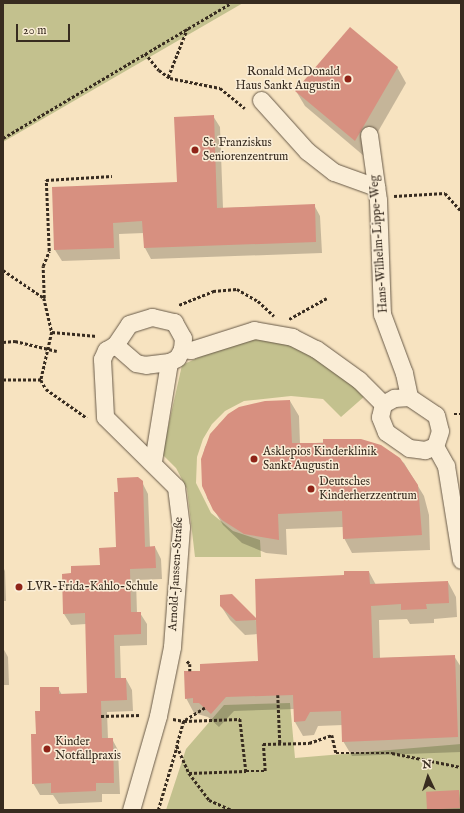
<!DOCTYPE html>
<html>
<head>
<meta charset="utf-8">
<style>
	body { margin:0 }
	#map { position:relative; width:464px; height:813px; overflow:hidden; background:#f7e3c0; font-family:"IM FELL English",serif }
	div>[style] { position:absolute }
	.green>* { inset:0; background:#c3c18e }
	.shadow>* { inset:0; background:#0003; transform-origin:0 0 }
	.building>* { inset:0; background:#d79080; transform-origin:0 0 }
	.path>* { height:2.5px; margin-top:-1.25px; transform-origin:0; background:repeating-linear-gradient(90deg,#382c20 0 3px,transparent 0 5px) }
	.roads { filter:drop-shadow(0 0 1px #685a48) drop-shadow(0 0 1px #685a48) }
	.minor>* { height:17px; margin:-8.5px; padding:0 8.5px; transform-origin:8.5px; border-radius:8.5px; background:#faedd6 }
	.dots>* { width:11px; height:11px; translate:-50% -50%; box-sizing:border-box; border:2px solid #faedd6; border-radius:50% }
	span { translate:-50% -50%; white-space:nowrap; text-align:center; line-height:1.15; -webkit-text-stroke:3px #faedd6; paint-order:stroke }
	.poi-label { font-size:12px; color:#382c20 }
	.right { translate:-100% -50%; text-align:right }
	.left { translate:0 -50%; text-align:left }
	.street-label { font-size:12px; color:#382c20 }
	.frame { position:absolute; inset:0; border:4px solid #382c20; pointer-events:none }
	.north { position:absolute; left:408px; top:757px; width:40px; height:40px; -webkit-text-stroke:3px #faedd6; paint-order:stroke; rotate:356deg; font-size:11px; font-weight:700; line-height:16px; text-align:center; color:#382c20 }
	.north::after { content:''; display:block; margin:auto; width:14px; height:18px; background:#382c20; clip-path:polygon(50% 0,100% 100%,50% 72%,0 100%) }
	.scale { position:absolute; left:16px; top:24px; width:54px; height:18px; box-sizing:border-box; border:2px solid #382c20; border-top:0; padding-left:5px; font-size:12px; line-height:14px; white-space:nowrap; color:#382c20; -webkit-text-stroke:3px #faedd6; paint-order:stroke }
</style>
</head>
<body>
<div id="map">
	<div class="green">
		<div style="clip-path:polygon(3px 3px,243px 3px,3px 142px)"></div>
		<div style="clip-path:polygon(256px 335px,287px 341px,311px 352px,366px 395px,341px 417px,323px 399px,291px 396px,244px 401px,225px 411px,212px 424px,203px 439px,197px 457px,196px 483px,211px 513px,233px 531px,260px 540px,261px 557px,195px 557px,187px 489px,176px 468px,162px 454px,182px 365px,224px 346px)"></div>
		<div style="clip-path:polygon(290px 703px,295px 758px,461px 744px,461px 810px,166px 810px,186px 749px,224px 705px)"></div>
	</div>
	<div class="shadow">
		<div style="clip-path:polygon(397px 67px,406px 83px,364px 156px,305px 106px,296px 91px)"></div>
		<div style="clip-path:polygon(213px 116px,220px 127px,223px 208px,314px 205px,320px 216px,322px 253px,151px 259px,145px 248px,144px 233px,119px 234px,120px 259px,62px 261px,55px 250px,53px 188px,178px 183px)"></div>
		<div style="clip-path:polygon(290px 401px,299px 416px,300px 444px,361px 440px,389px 451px,404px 463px,424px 496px,429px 515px,430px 550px,352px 553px,344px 538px,343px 527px,286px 529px,287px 555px,266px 553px,242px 543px,223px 525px,207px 498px,202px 459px,205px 447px,219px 424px,240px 408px)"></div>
		<div style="clip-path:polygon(142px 482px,148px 494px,150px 547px,155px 547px,161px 559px,162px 579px,136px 580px,137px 613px,140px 613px,147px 624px,147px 645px,120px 646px,121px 679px,126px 679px,132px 690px,133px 711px,107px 712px,108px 739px,112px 739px,118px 750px,120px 794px,102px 794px,102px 802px,59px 804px,53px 795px,40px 795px,33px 783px,37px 735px,42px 712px,58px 688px,62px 695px,88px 694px,86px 624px,71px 625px,64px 614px,72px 574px,101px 566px,117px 548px)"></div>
		<div style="clip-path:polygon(3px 567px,5px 571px,6px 601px,3px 601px)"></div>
		<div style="clip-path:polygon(369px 572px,376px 585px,448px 582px,456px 597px,457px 617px,434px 619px,434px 623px,410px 624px,407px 619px,379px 620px,380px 658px,454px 656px,461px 667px,461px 752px,352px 756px,343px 741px,343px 725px,318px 726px,314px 735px,303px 736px,295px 722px,295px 709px,234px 711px,219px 727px,208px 717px,194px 713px,186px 698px,201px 672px,259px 662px,258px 634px,245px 635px,230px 620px,221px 606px,221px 596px,257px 621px,345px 576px)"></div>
		<div style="clip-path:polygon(3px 648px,8px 657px,9px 685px,3px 685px)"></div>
		<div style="left:459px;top:791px;width:19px;height:32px;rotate:84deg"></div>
	</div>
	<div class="building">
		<div style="clip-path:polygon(350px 27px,398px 67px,355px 141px,295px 91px)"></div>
		<div style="clip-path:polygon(214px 115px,217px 208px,315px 204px,316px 242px,144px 248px,142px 221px,113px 223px,114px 248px,54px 250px,52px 187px,177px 182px,174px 117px)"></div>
		<div style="clip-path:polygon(290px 400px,292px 443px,323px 443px,323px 439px,361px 439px,381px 445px,400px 458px,418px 485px,422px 535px,343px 539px,342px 511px,278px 514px,279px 540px,244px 534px,222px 520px,213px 510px,202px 486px,201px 459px,210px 434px,228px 414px,239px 407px,265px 401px)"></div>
		<div style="clip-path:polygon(138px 477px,143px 481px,145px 547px,155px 546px,156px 568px,130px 569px,131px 612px,141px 612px,141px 634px,114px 635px,115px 678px,126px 678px,127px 700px,101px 701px,102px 738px,113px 738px,114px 783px,96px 783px,96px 791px,51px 793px,51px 783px,32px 784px,31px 734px,36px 734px,35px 711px,40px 711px,40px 687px,59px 687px,59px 694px,87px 693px,85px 613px,63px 614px,62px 574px,71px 573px,71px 566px,100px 565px,99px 548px,116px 547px,114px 492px,118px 492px,117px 478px)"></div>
		<div style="clip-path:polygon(344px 571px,369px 571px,370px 584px,448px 581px,449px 603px,426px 604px,427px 609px,401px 610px,401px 604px,371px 606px,373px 658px,455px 655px,458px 737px,342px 742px,341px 711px,310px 712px,305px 721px,294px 722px,293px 695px,226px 697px,211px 714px,199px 703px,193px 703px,193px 698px,185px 699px,184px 671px,200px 671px,200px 664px,258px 661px,256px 620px,236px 621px,220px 606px,220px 595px,232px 594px,256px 618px,255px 579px,344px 575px)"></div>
		<div style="left:459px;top:790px;width:18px;height:33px;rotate:87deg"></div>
	</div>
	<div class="path">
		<div style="left:145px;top:53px;width:22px;rotate:51deg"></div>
		<div style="left:159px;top:70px;width:14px;rotate:36deg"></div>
		<div style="left:170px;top:78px;width:51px;rotate:11.3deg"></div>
		<div style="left:220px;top:88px;width:32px;rotate:39deg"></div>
		<div style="left:168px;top:77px;width:52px;rotate:-68.4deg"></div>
		<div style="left:3px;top:138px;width:265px;rotate:-30.6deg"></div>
		<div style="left:394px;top:196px;width:51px;rotate:-3.4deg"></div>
		<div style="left:445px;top:193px;width:24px;rotate:48deg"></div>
		<div style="left:3px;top:270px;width:50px;rotate:34.3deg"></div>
		<div style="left:44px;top:298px;width:35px;rotate:77deg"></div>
		<div style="left:52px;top:332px;width:49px;rotate:102.9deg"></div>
		<div style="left:41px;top:380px;width:38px;rotate:180deg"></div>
		<div style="left:44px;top:298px;width:32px;rotate:-92deg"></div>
		<div style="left:43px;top:266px;width:16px;rotate:-68deg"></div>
		<div style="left:49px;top:251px;width:71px;rotate:-92.4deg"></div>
		<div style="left:46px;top:180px;width:66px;rotate:-3.5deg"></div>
		<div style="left:179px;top:305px;width:37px;rotate:-22deg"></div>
		<div style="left:213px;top:291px;width:24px;rotate:-5deg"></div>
		<div style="left:237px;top:289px;width:24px;rotate:30deg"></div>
		<div style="left:258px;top:301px;width:22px;rotate:43deg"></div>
		<div style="left:289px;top:319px;width:43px;rotate:-28.9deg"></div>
		<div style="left:52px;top:332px;width:45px;rotate:5.1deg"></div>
		<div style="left:3px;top:342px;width:12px;rotate:-5deg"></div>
		<div style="left:15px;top:341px;width:43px;rotate:13.4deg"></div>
		<div style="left:41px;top:380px;width:10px;rotate:61deg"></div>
		<div style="left:46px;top:389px;width:50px;rotate:35.3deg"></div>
		<div style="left:454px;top:414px;width:7px"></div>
		<div style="left:187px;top:661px;width:4px;rotate:45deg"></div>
		<div style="left:190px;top:664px;width:7px;rotate:90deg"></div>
		<div style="left:278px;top:695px;width:48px;rotate:87.6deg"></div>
		<div style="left:205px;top:708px;width:25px;rotate:148deg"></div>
		<div style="left:184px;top:721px;width:56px;rotate:-2deg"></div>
		<div style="left:240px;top:719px;width:52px;rotate:83.4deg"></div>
		<div style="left:246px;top:771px;width:19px"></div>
		<div style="left:265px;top:771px;width:27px;rotate:-94deg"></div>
		<div style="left:263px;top:744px;width:46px;rotate:-1.2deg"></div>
		<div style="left:309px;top:743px;width:24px;rotate:-19deg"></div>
		<div style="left:332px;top:735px;width:18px;rotate:77deg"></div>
		<div style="left:336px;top:753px;width:56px"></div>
		<div style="left:392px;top:753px;width:70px;rotate:11.5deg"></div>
		<div style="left:101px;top:716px;width:40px;rotate:-1.4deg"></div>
		<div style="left:173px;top:719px;width:11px;rotate:10deg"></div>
		<div style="left:184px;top:721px;width:26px;rotate:106deg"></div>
		<div style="left:177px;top:746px;width:30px;rotate:66deg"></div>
		<div style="left:189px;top:773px;width:34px;rotate:53deg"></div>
		<div style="left:209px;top:800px;width:24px;rotate:24deg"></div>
		<div style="left:189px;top:773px;width:57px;rotate:-2deg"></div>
		<div style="left:158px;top:810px;width:67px;rotate:-73.5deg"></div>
	</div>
	<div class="roads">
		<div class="minor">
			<div style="left:261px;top:100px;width:69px;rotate:48deg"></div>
			<div style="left:307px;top:151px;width:34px;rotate:38deg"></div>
			<div style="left:334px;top:172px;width:45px;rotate:19.7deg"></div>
			<div style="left:369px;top:135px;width:66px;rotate:82.1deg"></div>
			<div style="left:378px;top:200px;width:114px;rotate:88deg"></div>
			<div style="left:382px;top:314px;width:63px;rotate:69.6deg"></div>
			<div style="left:404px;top:373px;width:25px;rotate:78deg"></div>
			<div style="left:152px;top:317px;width:23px;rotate:13deg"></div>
			<div style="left:174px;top:322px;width:18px;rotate:61deg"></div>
			<div style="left:183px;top:338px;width:11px;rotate:95deg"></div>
			<div style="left:182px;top:349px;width:10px;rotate:119deg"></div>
			<div style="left:177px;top:358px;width:9px;rotate:153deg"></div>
			<div style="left:169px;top:362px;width:23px;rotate:173deg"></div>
			<div style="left:146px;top:365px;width:10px;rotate:-169deg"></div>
			<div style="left:136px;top:363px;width:28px;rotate:-139deg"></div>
			<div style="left:115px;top:345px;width:25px;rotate:-56deg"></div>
			<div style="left:129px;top:324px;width:24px;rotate:-17deg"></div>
			<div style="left:115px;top:345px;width:10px;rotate:151deg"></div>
			<div style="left:106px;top:350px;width:10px;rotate:114deg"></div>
			<div style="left:102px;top:359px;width:58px;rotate:87deg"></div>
			<div style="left:105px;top:417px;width:100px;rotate:44.6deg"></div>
			<div style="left:176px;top:487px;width:40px;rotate:82.9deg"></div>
			<div style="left:181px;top:527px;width:120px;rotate:94.3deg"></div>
			<div style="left:172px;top:647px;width:70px;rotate:101.5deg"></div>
			<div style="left:158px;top:716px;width:98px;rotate:106deg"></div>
			<div style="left:182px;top:349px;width:9px;rotate:6deg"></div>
			<div style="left:191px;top:350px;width:66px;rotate:-17.6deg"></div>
			<div style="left:254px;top:330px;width:39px;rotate:10deg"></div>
			<div style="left:292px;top:337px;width:27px;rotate:27deg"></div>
			<div style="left:316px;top:349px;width:53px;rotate:35.8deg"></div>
			<div style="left:359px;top:380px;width:34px;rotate:45deg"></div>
			<div style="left:409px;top:397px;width:32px;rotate:34deg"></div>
			<div style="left:436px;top:415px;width:16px;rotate:76deg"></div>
			<div style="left:440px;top:431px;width:16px;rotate:108deg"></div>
			<div style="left:435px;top:446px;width:11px;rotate:158deg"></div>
			<div style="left:425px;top:450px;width:16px;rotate:-173deg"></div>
			<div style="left:409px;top:448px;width:28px;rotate:-145deg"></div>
			<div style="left:386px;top:432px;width:16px;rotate:-112deg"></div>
			<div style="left:380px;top:417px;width:13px;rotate:-77deg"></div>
			<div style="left:383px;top:404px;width:13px;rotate:-29deg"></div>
			<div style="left:394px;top:398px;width:15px;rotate:-4deg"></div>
			<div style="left:435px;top:446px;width:23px;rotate:61deg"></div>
			<div style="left:446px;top:466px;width:95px;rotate:80.9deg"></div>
			<div style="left:153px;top:461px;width:100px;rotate:-80.8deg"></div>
		</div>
	</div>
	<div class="dots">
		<div style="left:348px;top:79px;background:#8f2418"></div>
		<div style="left:195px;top:150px;background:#8f2418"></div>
		<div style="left:254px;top:459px;background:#8f2418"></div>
		<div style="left:311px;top:489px;background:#8f2418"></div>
		<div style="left:19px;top:587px;background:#8f2418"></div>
		<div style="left:47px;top:749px;background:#8f2418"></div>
	</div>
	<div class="poi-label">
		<span class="right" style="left:340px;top:79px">Ronald McDonald<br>Haus Sankt Augustin</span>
		<span class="left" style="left:203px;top:150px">St. Franziskus<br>Seniorenzentrum</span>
		<span class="left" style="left:263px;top:459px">Asklepios Kinderklinik<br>Sankt Augustin</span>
		<span class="left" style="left:319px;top:489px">Deutsches<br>Kinderherzzentrum</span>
		<span class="left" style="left:27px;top:587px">LVR-Frida-Kahlo-Schule</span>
		<span class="left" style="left:55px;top:749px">Kinder<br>Notfallpraxis</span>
	</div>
	<div class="street-label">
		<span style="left:379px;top:244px;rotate:-94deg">Hans-Wilhelm-Lippe-Weg</span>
		<span style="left:176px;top:574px;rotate:-87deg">Arnold-Janssen-Straße</span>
	</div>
	<div class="frame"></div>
	<div class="north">N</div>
	<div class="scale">20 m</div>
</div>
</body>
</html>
